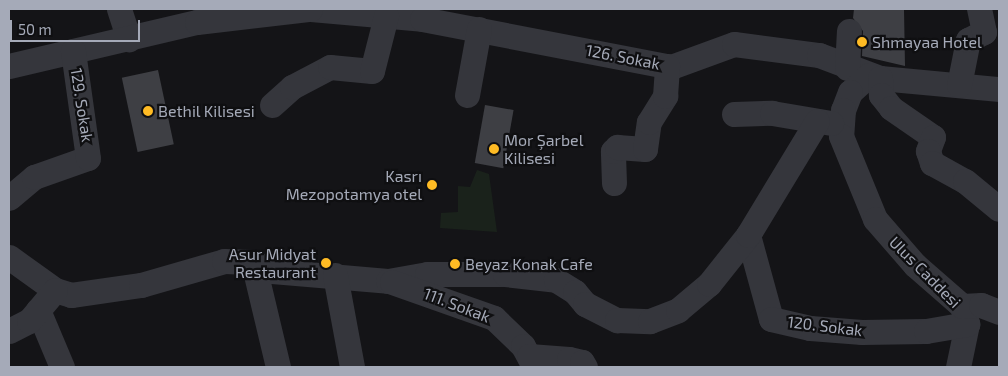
<!DOCTYPE html>
<html>
<head>
<meta charset="utf-8">
<style>
	body { margin:0 }
	#map { position:relative; width:1008px; height:376px; overflow:hidden; background:#141417; font-family:"Exo 2",sans-serif }
	div>[style] { position:absolute }
	.green>* { inset:0; background:#1a221b }
	.building>* { inset:0; background:#3e3f44; transform-origin:0 0 }
	.minor>* { height:25px; margin:-12.5px; padding:0 12.5px; transform-origin:12.5px; border-radius:12.5px; background:#35363c }
	.dots>* { width:14px; height:14px; translate:-50% -50%; box-sizing:border-box; border:2px solid #0f0f11; border-radius:50% }
	span { translate:-50% -50%; white-space:nowrap; text-align:center; line-height:1.15; -webkit-text-stroke:4.5px #0f0f11; paint-order:stroke }
	.poi-label { font-size:16px; color:#a5aab8 }
	.left { translate:0 -50%; text-align:left }
	.right { translate:-100% -50%; text-align:right }
	.street-label { font-size:16px; color:#a5aab8 }
	.frame { position:absolute; inset:0; border:10px solid #a5aab8; pointer-events:none }
	.scale { position:absolute; left:10px; top:20px; width:130px; height:22px; box-sizing:border-box; border:2px solid #a5aab8; border-top:0; padding-left:6px; font-size:15px; line-height:18px; white-space:nowrap; color:#a5aab8; -webkit-text-stroke:4px #0f0f11; paint-order:stroke }
</style>
</head>
<body>
<div id="map">
	<div class="green">
		<div style="clip-path:polygon(477px 170px,489px 174px,497px 232px,440px 228px,441px 213px,458px 212px,458px 186px,470px 187px)"></div>
	</div>
	<div class="building">
		<div style="clip-path:polygon(854px 9px,904px 9px,905px 66px,862px 56px,863px 31px,853px 18px)"></div>
		<div style="left:158px;top:70px;width:76px;height:37px;rotate:78deg"></div>
		<div style="left:485px;top:105px;width:29px;height:59px;rotate:10deg"></div>
	</div>
	<div class="minor">
		<div style="left:119px;top:9px;width:32px;rotate:72deg"></div>
		<div style="left:311px;top:9px;width:111px;rotate:5.1deg"></div>
		<div style="left:422px;top:19px;width:254px;rotate:10.9deg"></div>
		<div style="left:671px;top:67px;width:67px;rotate:-20.1deg"></div>
		<div style="left:734px;top:44px;width:86px;rotate:7.4deg"></div>
		<div style="left:819px;top:55px;width:65px;rotate:20.7deg"></div>
		<div style="left:880px;top:78px;width:120px;rotate:5.3deg"></div>
		<div style="left:9px;top:66px;width:193px;rotate:-13.2deg"></div>
		<div style="left:197px;top:22px;width:114px;rotate:-6.6deg"></div>
		<div style="left:847px;top:68px;width:37px;rotate:-87deg"></div>
		<div style="left:869px;top:75px;width:25px;rotate:138deg"></div>
		<div style="left:850px;top:92px;width:19px;rotate:111deg"></div>
		<div style="left:843px;top:110px;width:26px;rotate:94deg"></div>
		<div style="left:841px;top:136px;width:90px;rotate:67.7deg"></div>
		<div style="left:875px;top:219px;width:61px;rotate:49deg"></div>
		<div style="left:915px;top:265px;width:62px;rotate:41.1deg"></div>
		<div style="left:962px;top:306px;width:19px;rotate:74deg"></div>
		<div style="left:967px;top:324px;width:44px;rotate:101.8deg"></div>
		<div style="left:880px;top:78px;width:17px;rotate:87deg"></div>
		<div style="left:881px;top:95px;width:16px;rotate:52deg"></div>
		<div style="left:891px;top:108px;width:51px;rotate:34.6deg"></div>
		<div style="left:933px;top:137px;width:15px;rotate:110deg"></div>
		<div style="left:928px;top:151px;width:13px;rotate:72deg"></div>
		<div style="left:932px;top:163px;width:38px;rotate:29deg"></div>
		<div style="left:965px;top:181px;width:44px;rotate:39.5deg"></div>
		<div style="left:959px;top:85px;width:46px;rotate:-78.7deg"></div>
		<div style="left:968px;top:40px;width:18px;rotate:-27deg"></div>
		<div style="left:984px;top:32px;width:24px;rotate:-102deg"></div>
		<div style="left:467px;top:95px;width:67px;rotate:-79.7deg"></div>
		<div style="left:272px;top:105px;width:27px;rotate:-42deg"></div>
		<div style="left:292px;top:87px;width:43px;rotate:-27.8deg"></div>
		<div style="left:330px;top:67px;width:42px;rotate:5.4deg"></div>
		<div style="left:372px;top:71px;width:57px;rotate:-75.7deg"></div>
		<div style="left:734px;top:114px;width:38px;rotate:-2deg"></div>
		<div style="left:772px;top:113px;width:60px;rotate:9.6deg"></div>
		<div style="left:614px;top:183px;width:32px;rotate:-92deg"></div>
		<div style="left:613px;top:151px;width:6px;rotate:-45deg"></div>
		<div style="left:617px;top:147px;width:28px;rotate:4deg"></div>
		<div style="left:645px;top:149px;width:27px;rotate:-82deg"></div>
		<div style="left:649px;top:122px;width:31px;rotate:-58deg"></div>
		<div style="left:665px;top:96px;width:30px;rotate:-86deg"></div>
		<div style="left:9px;top:198px;width:33px;rotate:-40deg"></div>
		<div style="left:34px;top:177px;width:57px;rotate:-19.4deg"></div>
		<div style="left:88px;top:158px;width:108px;rotate:-98deg"></div>
		<div style="left:748px;top:235px;width:87px;rotate:74.7deg"></div>
		<div style="left:771px;top:319px;width:40px;rotate:13deg"></div>
		<div style="left:810px;top:328px;width:52px;rotate:4.4deg"></div>
		<div style="left:862px;top:332px;width:64px;rotate:-0.9deg"></div>
		<div style="left:926px;top:331px;width:42px;rotate:-9.7deg"></div>
		<div style="left:9px;top:257px;width:57px;rotate:35.7deg"></div>
		<div style="left:55px;top:290px;width:17px;rotate:17deg"></div>
		<div style="left:71px;top:295px;width:71px;rotate:-8.1deg"></div>
		<div style="left:141px;top:285px;width:86px;rotate:-16.1deg"></div>
		<div style="left:224px;top:261px;width:29px;rotate:2deg"></div>
		<div style="left:253px;top:262px;width:21px;rotate:25deg"></div>
		<div style="left:272px;top:271px;width:116px;rotate:4.9deg"></div>
		<div style="left:388px;top:281px;width:40px;rotate:-10deg"></div>
		<div style="left:427px;top:274px;width:78px"></div>
		<div style="left:505px;top:274px;width:51px;rotate:6.7deg"></div>
		<div style="left:556px;top:280px;width:22px;rotate:32deg"></div>
		<div style="left:575px;top:292px;width:16px;rotate:50deg"></div>
		<div style="left:585px;top:304px;width:36px;rotate:27deg"></div>
		<div style="left:617px;top:320px;width:33px;rotate:2deg"></div>
		<div style="left:650px;top:321px;width:30px;rotate:-21deg"></div>
		<div style="left:678px;top:310px;width:40px;rotate:-40deg"></div>
		<div style="left:709px;top:284px;width:63px;rotate:-51.5deg"></div>
		<div style="left:748px;top:235px;width:133px;rotate:-58.8deg"></div>
		<div style="left:253px;top:262px;width:108px;rotate:76.6deg"></div>
		<div style="left:335px;top:275px;width:94px;rotate:79.5deg"></div>
		<div style="left:392px;top:282px;width:108px;rotate:19.4deg"></div>
		<div style="left:494px;top:318px;width:40px;rotate:44deg"></div>
		<div style="left:523px;top:346px;width:24px;rotate:62deg"></div>
		<div style="left:962px;top:306px;width:19px;rotate:-3deg"></div>
		<div style="left:981px;top:305px;width:19px;rotate:21deg"></div>
		<div style="left:38px;top:310px;width:62px;rotate:67.2deg"></div>
		<div style="left:9px;top:331px;width:22px;rotate:-27deg"></div>
		<div style="left:29px;top:321px;width:40px;rotate:-50deg"></div>
		<div style="left:529px;top:356px;width:40px;rotate:4.3deg"></div>
		<div style="left:569px;top:359px;width:13px;rotate:13deg"></div>
		<div style="left:582px;top:362px;width:6px;rotate:59deg"></div>
	</div>
	<div class="dots">
		<div style="left:862px;top:42px;background:#ffbb24"></div>
		<div style="left:148px;top:111px;background:#ffbb24"></div>
		<div style="left:494px;top:149px;background:#ffbb24"></div>
		<div style="left:432px;top:185px;background:#ffbb24"></div>
		<div style="left:326px;top:263px;background:#ffbb24"></div>
		<div style="left:455px;top:264px;background:#ffbb24"></div>
	</div>
	<div class="poi-label">
		<span class="left" style="left:872px;top:42px">Shmayaa Hotel</span>
		<span class="left" style="left:158px;top:111px">Bethil Kilisesi</span>
		<span class="left" style="left:504px;top:149px">Mor Şarbel<br>Kilisesi</span>
		<span class="right" style="left:422px;top:185px">Kasrı<br>Mezopotamya otel</span>
		<span class="right" style="left:316px;top:263px">Asur Midyat<br>Restaurant</span>
		<span class="left" style="left:465px;top:264px">Beyaz Konak Cafe</span>
	</div>
	<div class="street-label">
		<span style="left:623px;top:57px;rotate:11deg">126. Sokak</span>
		<span style="left:82px;top:105px;rotate:81deg">129. Sokak</span>
		<span style="left:925px;top:272px;rotate:45deg">Ulus Caddesi</span>
		<span style="left:457px;top:305px;rotate:21deg">111. Sokak</span>
		<span style="left:825px;top:326px;rotate:7deg">120. Sokak</span>
	</div>
	<div class="frame"></div>
	<div class="scale">50 m</div>
</div>
</body>
</html>
